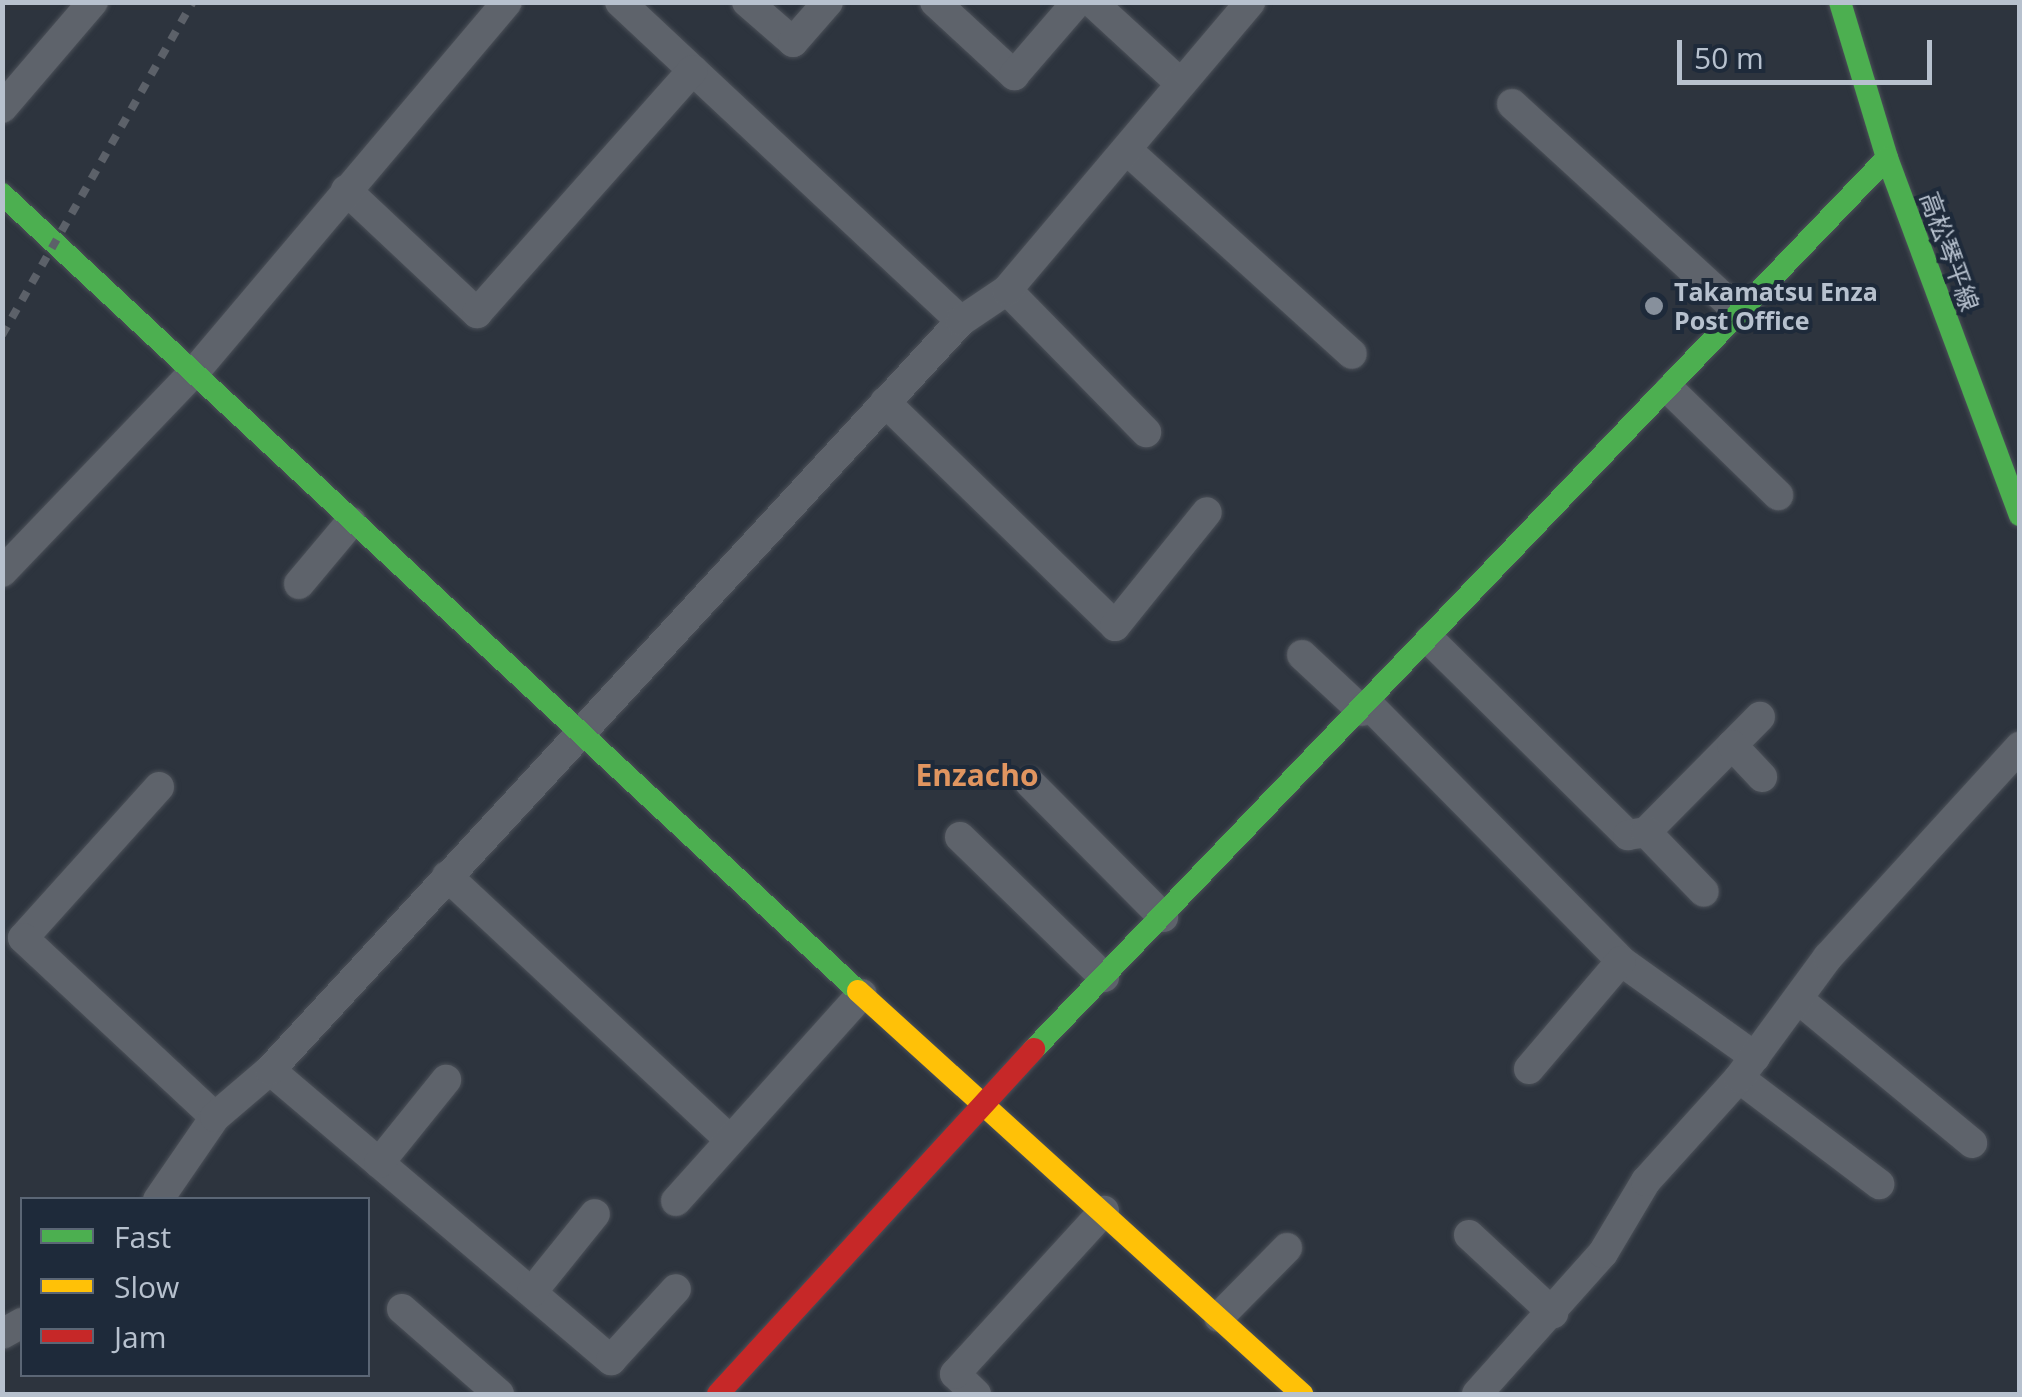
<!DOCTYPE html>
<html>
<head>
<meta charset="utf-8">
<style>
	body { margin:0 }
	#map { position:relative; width:2022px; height:1397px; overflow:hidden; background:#2d343e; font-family:"Open Sans","Noto Sans JP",sans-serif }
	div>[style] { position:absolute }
	.roads { filter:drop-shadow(0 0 2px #4b5058) drop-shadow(0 0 2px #4b5058) }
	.street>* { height:30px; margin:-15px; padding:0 15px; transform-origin:15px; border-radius:15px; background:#5e636b }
	.fast>* { height:22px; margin:-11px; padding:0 11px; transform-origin:11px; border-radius:11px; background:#4caf50 }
	.slow>* { height:22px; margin:-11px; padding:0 11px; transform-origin:11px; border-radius:11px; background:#ffc107 }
	.jam>* { height:22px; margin:-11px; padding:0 11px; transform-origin:11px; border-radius:11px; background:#c62828 }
	.rail>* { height:8px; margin-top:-4px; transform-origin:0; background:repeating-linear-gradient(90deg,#5c6169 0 10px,transparent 0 20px) }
	.dots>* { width:28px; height:28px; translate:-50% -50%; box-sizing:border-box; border:5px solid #1e2a3a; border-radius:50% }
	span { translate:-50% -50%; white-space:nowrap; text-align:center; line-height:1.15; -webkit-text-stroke:8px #1e2a3a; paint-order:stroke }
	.street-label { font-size:25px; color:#b7c1ce }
	.poi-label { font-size:25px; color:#b7c1ce; font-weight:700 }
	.left { translate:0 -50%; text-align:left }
	.quarter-label { font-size:30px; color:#e09560; font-weight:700 }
	.frame { position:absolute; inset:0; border:5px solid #b7c1ce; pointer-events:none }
	.legend { position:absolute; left:20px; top:1197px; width:350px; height:180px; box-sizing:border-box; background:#1e2a3a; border:2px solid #5b6675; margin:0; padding:12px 18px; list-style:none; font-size:30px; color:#b7c1ce }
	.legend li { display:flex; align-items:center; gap:20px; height:50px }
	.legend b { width:50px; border:2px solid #5b6675 }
	.scale { position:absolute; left:1677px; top:40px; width:255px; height:45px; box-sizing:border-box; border:5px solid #b7c1ce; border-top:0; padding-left:12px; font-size:30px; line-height:35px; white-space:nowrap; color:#b7c1ce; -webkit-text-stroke:8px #1e2a3a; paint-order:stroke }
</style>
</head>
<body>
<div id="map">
	<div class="roads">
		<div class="street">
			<div style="left:620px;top:2px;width:467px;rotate:43.1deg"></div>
			<div style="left:747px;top:2px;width:61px;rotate:41deg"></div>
			<div style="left:793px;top:42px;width:53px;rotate:-48.8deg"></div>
			<div style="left:935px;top:2px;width:108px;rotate:42.7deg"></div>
			<div style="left:1014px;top:75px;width:96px;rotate:-49.2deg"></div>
			<div style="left:1092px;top:2px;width:118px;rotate:42.6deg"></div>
			<div style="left:1512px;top:104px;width:312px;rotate:42.5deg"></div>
			<div style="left:2px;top:108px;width:140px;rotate:-49.4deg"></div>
			<div style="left:1128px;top:151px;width:302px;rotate:42.2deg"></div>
			<div style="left:346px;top:190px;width:180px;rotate:43.2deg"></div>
			<div style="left:477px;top:313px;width:325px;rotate:-48.4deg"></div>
			<div style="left:1007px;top:290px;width:199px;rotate:45.6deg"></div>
			<div style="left:1670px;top:390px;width:151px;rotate:44.2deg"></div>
			<div style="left:885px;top:402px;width:321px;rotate:44.2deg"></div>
			<div style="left:1115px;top:626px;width:146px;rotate:-51.1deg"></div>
			<div style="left:2px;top:572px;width:281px;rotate:-46.2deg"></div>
			<div style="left:197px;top:369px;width:480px;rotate:-49.8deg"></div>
			<div style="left:299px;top:584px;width:81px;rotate:-50deg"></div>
			<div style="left:1430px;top:640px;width:278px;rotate:44.6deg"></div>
			<div style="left:1628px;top:835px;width:18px;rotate:-9deg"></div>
			<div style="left:1646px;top:832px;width:162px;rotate:-45.3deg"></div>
			<div style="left:1302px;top:655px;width:82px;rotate:43deg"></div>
			<div style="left:1368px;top:704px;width:361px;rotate:45.4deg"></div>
			<div style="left:1621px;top:961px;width:165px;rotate:35.6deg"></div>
			<div style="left:1732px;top:745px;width:44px;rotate:46.8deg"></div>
			<div style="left:1030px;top:783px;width:189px;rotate:45.2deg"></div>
			<div style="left:159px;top:787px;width:203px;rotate:132deg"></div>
			<div style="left:23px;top:938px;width:262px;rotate:43deg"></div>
			<div style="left:1646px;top:832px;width:83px;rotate:46deg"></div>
			<div style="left:960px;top:837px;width:201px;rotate:44.2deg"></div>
			<div style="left:447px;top:876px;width:387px;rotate:43deg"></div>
			<div style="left:1798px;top:999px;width:226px;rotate:39.6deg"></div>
			<div style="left:1529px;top:1069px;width:142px;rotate:-49.6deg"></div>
			<div style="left:270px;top:1070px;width:448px;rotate:40.4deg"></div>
			<div style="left:611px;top:1360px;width:96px;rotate:-47.5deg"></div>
			<div style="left:1739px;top:1078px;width:176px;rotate:37.1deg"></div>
			<div style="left:379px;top:1163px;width:107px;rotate:-51.1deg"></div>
			<div style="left:158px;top:1200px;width:101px;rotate:-55.5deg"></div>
			<div style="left:215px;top:1117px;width:72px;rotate:-40.5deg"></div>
			<div style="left:270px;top:1070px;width:1019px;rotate:-47.31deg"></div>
			<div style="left:961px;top:321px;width:55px;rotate:-34deg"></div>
			<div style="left:1007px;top:290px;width:377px;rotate:-49.8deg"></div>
			<div style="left:676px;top:1201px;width:278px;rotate:-48.1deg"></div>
			<div style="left:1469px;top:1235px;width:115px;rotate:42.9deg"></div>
			<div style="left:532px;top:1292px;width:100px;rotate:-51.1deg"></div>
			<div style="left:402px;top:1309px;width:129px;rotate:41.2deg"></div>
			<div style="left:1219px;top:1317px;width:97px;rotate:-45.4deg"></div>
			<div style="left:2px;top:1334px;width:23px;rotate:-29deg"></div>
			<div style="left:976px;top:1394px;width:29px;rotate:-136deg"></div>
			<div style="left:955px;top:1374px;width:221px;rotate:-47.6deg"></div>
			<div style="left:1477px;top:1394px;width:189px;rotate:-48.2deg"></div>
			<div style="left:1603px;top:1253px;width:84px;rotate:-59.2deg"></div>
			<div style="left:1646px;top:1181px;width:139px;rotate:-47.9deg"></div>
			<div style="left:1739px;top:1078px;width:150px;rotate:-53.7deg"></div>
			<div style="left:1828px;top:957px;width:285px;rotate:-47.6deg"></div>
		</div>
		<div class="fast">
			<div style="left:1840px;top:2px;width:163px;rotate:73.2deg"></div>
			<div style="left:1887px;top:158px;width:381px;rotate:69.6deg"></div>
			<div style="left:2px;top:194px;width:1170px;rotate:42.96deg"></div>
			<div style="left:1034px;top:1049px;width:1233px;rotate:-46.25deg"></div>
		</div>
		<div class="slow">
			<div style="left:858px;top:991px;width:600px;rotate:42.23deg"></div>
		</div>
		<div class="jam">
			<div style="left:718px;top:1394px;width:468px;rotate:-47.5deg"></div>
		</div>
	</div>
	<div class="rail">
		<div style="left:2px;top:335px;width:384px;rotate:-60.2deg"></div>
	</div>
	<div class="dots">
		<div style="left:1654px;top:306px;background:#87909c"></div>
	</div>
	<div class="street-label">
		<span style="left:1950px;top:251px;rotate:70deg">高松琴平線</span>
	</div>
	<div class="poi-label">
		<span class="left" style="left:1674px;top:306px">Takamatsu Enza<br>Post Office</span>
	</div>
	<div class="quarter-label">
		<span style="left:977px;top:775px">Enzacho</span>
	</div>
	<div class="frame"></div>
	<ul class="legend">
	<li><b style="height:12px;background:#4caf50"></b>Fast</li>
	<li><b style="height:12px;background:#ffc107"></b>Slow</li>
	<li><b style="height:12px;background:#c62828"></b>Jam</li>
	</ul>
	<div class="scale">50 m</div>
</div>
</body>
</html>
